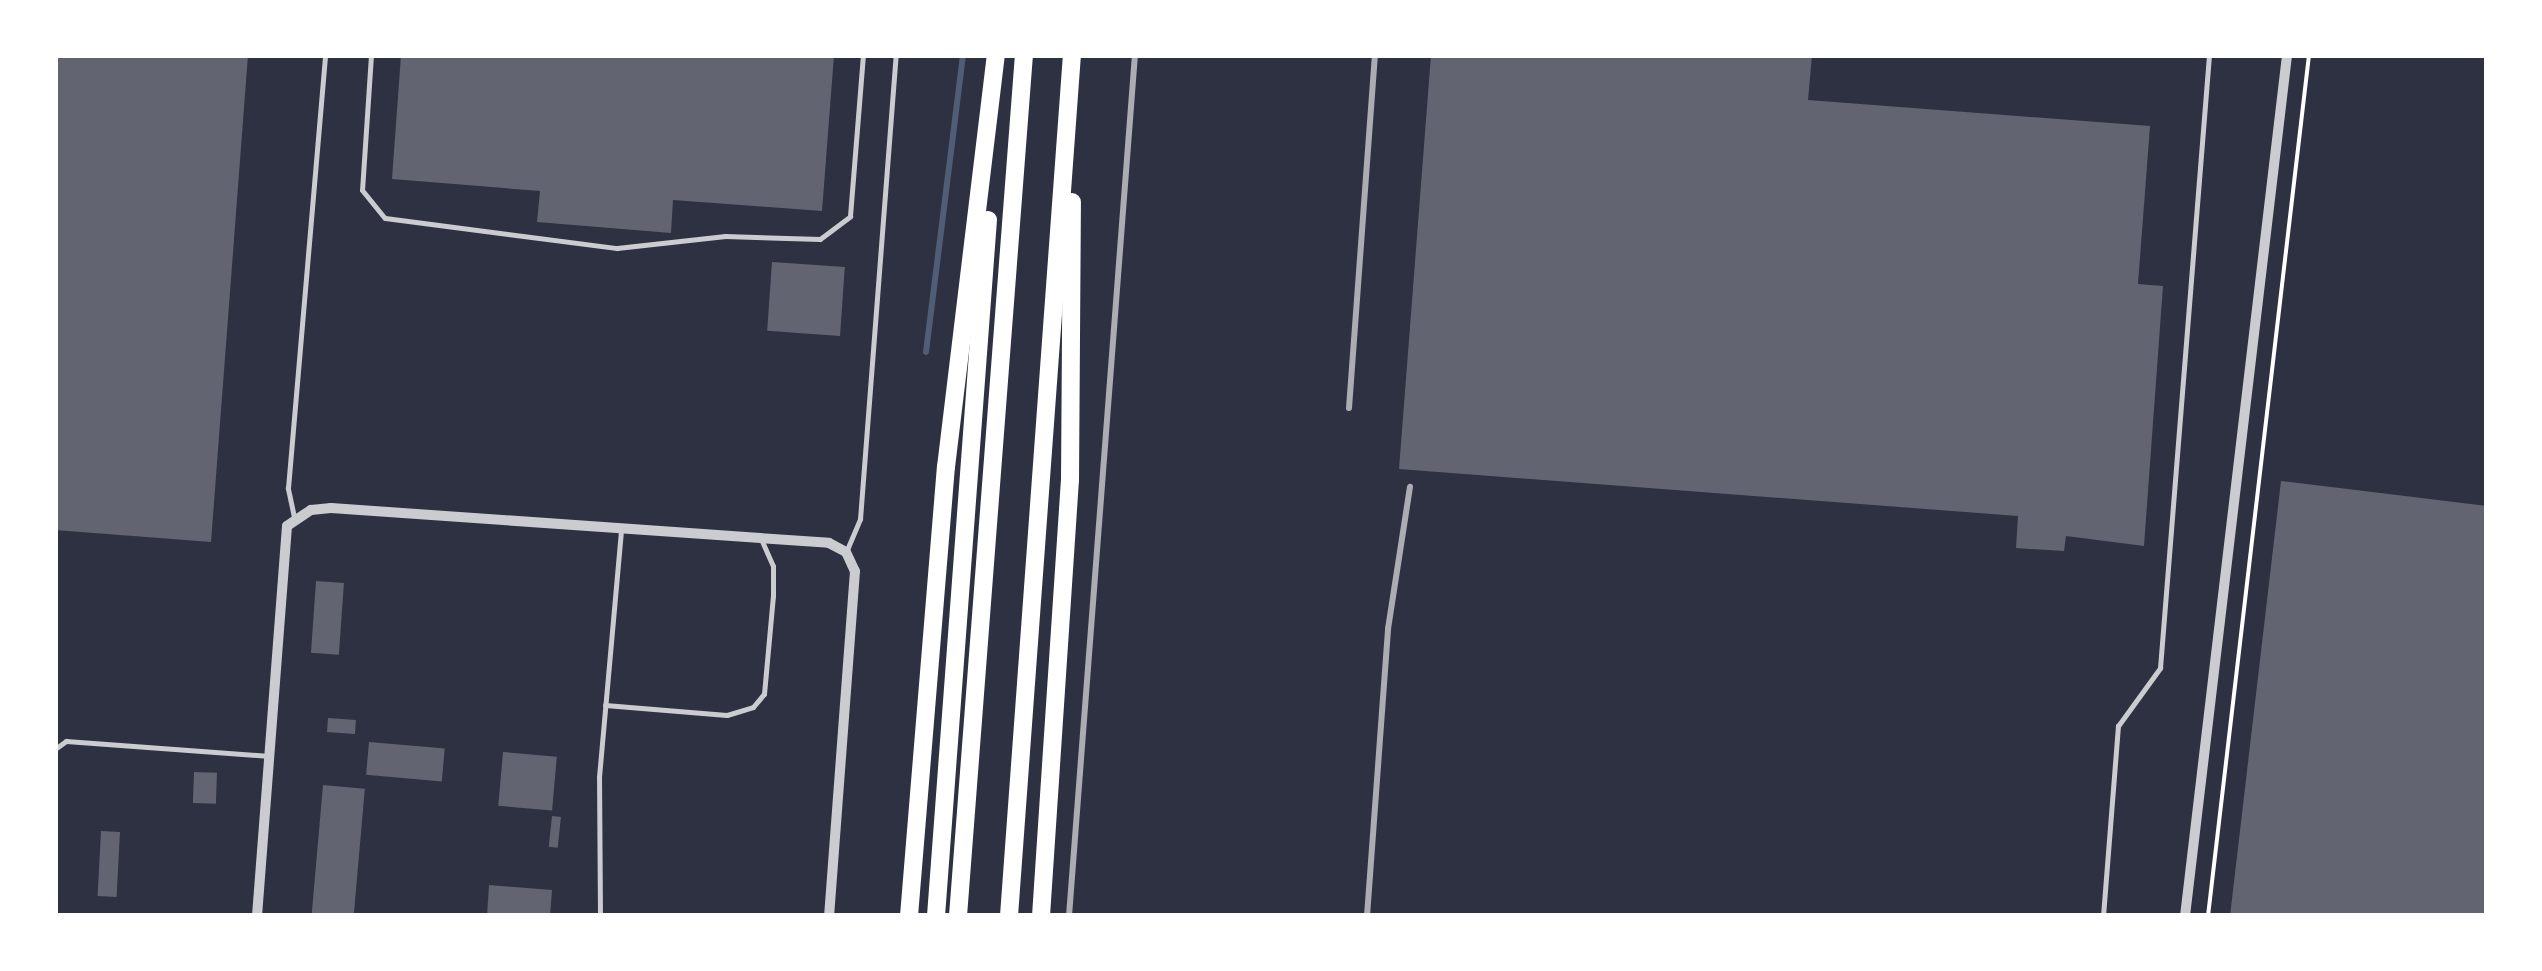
<!DOCTYPE html>
<html>
<head>
<meta charset="utf-8">
<style>
	body { margin:0 }
	#map { position:relative; width:2542px; height:971px; overflow:hidden; background:#2d3142; font-family:Arial,sans-serif }
	div>[style] { position:absolute }
	.stream>* { height:6px; margin:-3px; padding:0 3px; transform-origin:3px; border-radius:3px; background:#4f5d75 }
	.building>* { inset:0; background:#626471; transform-origin:0 0 }
	.path>* { height:4px; margin:-2px; padding:0 2px; transform-origin:2px; border-radius:2px; background:#fff }
	.service>* { height:5px; margin:-2.5px; padding:0 2.5px; transform-origin:2.5px; border-radius:2.5px; background:#caccd0 }
	.minor>* { height:10px; margin:-5px; padding:0 5px; transform-origin:5px; border-radius:5px; background:#caccd0 }
	.trunk>* { height:18px; margin:-9px; padding:0 9px; transform-origin:9px; border-radius:9px; background:#fff }
	.rail>* { height:6px; margin:-3px; padding:0 3px; transform-origin:3px; border-radius:3px; background:#abadb3 }
	span { translate:-50% -50%; white-space:nowrap; text-align:center; line-height:1.15; -webkit-text-stroke:9px #fff; paint-order:stroke }
	.frame { position:absolute; inset:0; border:58px solid #fff; pointer-events:none }
</style>
</head>
<body>
<div id="map">
	<div class="stream">
		<div style="left:926px;top:352px;width:299px;rotate:-82.9deg"></div>
	</div>
	<div class="building">
		<div style="clip-path:polygon(55px 55px,248px 55px,211px 542px,55px 530px)"></div>
		<div style="clip-path:polygon(401px 55px,834px 55px,822px 211px,673px 200px,671px 233px,537px 222px,540px 191px,392px 179px)"></div>
		<div style="clip-path:polygon(1431px 55px,1812px 55px,1808px 100px,2150px 126px,2138px 284px,2163px 286px,2144px 546px,2066px 536px,2064px 551px,2016px 548px,2018px 516px,1399px 469px)"></div>
		<div style="left:772px;top:262px;width:73px;height:69px;rotate:4deg"></div>
		<div style="clip-path:polygon(2281px 481px,2487px 506px,2487px 916px,2230px 916px)"></div>
		<div style="left:316px;top:581px;width:28px;height:72px;rotate:4deg"></div>
		<div style="left:328px;top:718px;width:28px;height:14px;rotate:4deg"></div>
		<div style="left:369px;top:742px;width:76px;height:33px;rotate:5deg"></div>
		<div style="left:503px;top:752px;width:54px;height:54px;rotate:5deg"></div>
		<div style="left:194px;top:772px;width:23px;height:31px;rotate:2deg"></div>
		<div style="left:323px;top:785px;width:42px;height:131px;rotate:5deg"></div>
		<div style="left:552px;top:816px;width:9px;height:31px;rotate:6deg"></div>
		<div style="left:101px;top:831px;width:19px;height:65px;rotate:3deg"></div>
		<div style="clip-path:polygon(489px 885px,552px 890px,550px 916px,487px 916px)"></div>
	</div>
	<div class="path">
		<div style="left:2208px;top:916px;width:867px;rotate:-83.31deg"></div>
	</div>
	<div class="service">
		<div style="left:371px;top:55px;width:135px;rotate:93.8deg"></div>
		<div style="left:362px;top:190px;width:36px;rotate:51deg"></div>
		<div style="left:385px;top:218px;width:234px;rotate:7.4deg"></div>
		<div style="left:617px;top:248px;width:109px;rotate:-6.3deg"></div>
		<div style="left:725px;top:236px;width:95px;rotate:1.8deg"></div>
		<div style="left:820px;top:239px;width:38px;rotate:-37deg"></div>
		<div style="left:850px;top:216px;width:162px;rotate:-85.4deg"></div>
		<div style="left:294px;top:517px;width:30px;rotate:-102deg"></div>
		<div style="left:288px;top:488px;width:435px;rotate:-85.1deg"></div>
		<div style="left:846px;top:552px;width:36px;rotate:-67deg"></div>
		<div style="left:860px;top:519px;width:465px;rotate:-85.6deg"></div>
		<div style="left:605px;top:705px;width:122px;rotate:4.7deg"></div>
		<div style="left:727px;top:715px;width:27px;rotate:-17deg"></div>
		<div style="left:753px;top:707px;width:17px;rotate:-50deg"></div>
		<div style="left:764px;top:694px;width:98px;rotate:-84.8deg"></div>
		<div style="left:773px;top:596px;width:30px;rotate:-90deg"></div>
		<div style="left:773px;top:566px;width:27px;rotate:-114deg"></div>
		<div style="left:55px;top:749px;width:14px;rotate:-36deg"></div>
		<div style="left:66px;top:741px;width:204px;rotate:4.2deg"></div>
		<div style="left:600px;top:916px;width:139px;rotate:-90.4deg"></div>
		<div style="left:599px;top:777px;width:249px;rotate:-84.9deg"></div>
		<div style="left:2103px;top:916px;width:191px;rotate:-85.5deg"></div>
		<div style="left:2118px;top:726px;width:72px;rotate:-54.1deg"></div>
		<div style="left:2160px;top:668px;width:615px;rotate:-85.43deg"></div>
	</div>
	<div class="minor">
		<div style="left:257px;top:916px;width:391px;rotate:-85.6deg"></div>
		<div style="left:287px;top:526px;width:29px;rotate:-34deg"></div>
		<div style="left:311px;top:510px;width:20px;rotate:-6deg"></div>
		<div style="left:331px;top:508px;width:499px;rotate:4deg"></div>
		<div style="left:829px;top:543px;width:19px;rotate:28deg"></div>
		<div style="left:846px;top:552px;width:21px;rotate:65deg"></div>
		<div style="left:855px;top:571px;width:346px;rotate:94.3deg"></div>
		<div style="left:2185px;top:916px;width:867px;rotate:-83.24deg"></div>
	</div>
	<div class="trunk">
		<div style="left:909px;top:916px;width:451px;rotate:-85.3deg"></div>
		<div style="left:946px;top:467px;width:415px;rotate:-83.1deg"></div>
		<div style="left:936px;top:916px;width:698px;rotate:-85.73deg"></div>
		<div style="left:958px;top:916px;width:864px;rotate:-85.62deg"></div>
		<div style="left:1009px;top:916px;width:863px;rotate:-85.82deg"></div>
		<div style="left:1041px;top:916px;width:437px;rotate:-86.2deg"></div>
		<div style="left:1070px;top:480px;width:278px;rotate:-89.6deg"></div>
	</div>
	<div class="rail">
		<div style="left:1349px;top:408px;width:354px;rotate:-85.8deg"></div>
		<div style="left:1069px;top:916px;width:864px;rotate:-85.62deg"></div>
		<div style="left:1367px;top:916px;width:288px;rotate:-85.8deg"></div>
		<div style="left:1388px;top:629px;width:144px;rotate:-81.2deg"></div>
	</div>
	<div class="frame"></div>
</div>
</body>
</html>
